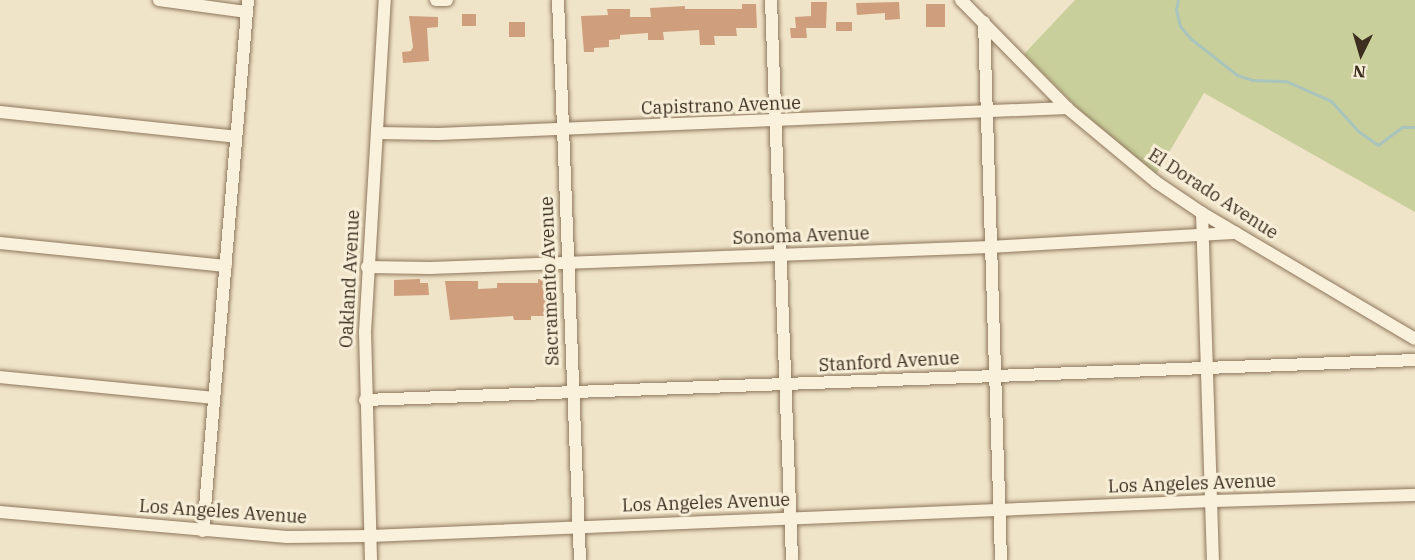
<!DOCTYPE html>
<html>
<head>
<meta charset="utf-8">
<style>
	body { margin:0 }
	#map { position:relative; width:1415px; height:560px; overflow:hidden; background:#f0e4c8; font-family:"IBM Plex Serif",serif }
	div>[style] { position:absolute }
	.green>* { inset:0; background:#c9cf9b }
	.stream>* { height:3px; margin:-1.5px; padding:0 1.5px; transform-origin:1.5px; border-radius:1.5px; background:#a9c4bc }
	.building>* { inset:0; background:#cf9f7d; transform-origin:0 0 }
	.roads { filter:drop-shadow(0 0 2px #8d765c) drop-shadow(0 0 2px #8d765c) }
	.minor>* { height:12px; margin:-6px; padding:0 6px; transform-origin:6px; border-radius:6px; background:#faf1dc }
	span { translate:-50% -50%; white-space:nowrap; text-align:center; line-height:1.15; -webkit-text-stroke:6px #f7eed8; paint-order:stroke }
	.street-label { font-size:18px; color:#3d2e20 }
	.north { position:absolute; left:1331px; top:24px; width:60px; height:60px; -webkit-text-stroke:4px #f7eed8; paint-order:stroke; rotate:185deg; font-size:16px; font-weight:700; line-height:24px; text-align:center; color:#3d2e20 }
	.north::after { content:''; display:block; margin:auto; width:21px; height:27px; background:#3d2e20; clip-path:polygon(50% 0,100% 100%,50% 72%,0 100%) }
</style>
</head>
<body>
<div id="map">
	<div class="green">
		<div style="clip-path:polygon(1075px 0,1415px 0,1415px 212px,1204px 93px,1154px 178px,1124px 155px,1024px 54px)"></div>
	</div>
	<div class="stream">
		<div style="left:1178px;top:0;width:10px;rotate:101deg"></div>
		<div style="left:1176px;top:10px;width:16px;rotate:76deg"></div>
		<div style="left:1180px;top:26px;width:16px;rotate:50deg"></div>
		<div style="left:1190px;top:38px;width:60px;rotate:38.2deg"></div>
		<div style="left:1237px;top:75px;width:16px;rotate:18deg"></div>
		<div style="left:1252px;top:80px;width:34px;rotate:2deg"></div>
		<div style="left:1286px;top:81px;width:49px;rotate:24deg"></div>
		<div style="left:1331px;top:101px;width:40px;rotate:48deg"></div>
		<div style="left:1358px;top:131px;width:24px;rotate:35deg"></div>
		<div style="left:1378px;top:145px;width:30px;rotate:-37deg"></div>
		<div style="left:1402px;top:127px;width:13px"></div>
	</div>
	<div class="building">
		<div style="clip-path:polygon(811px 2px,827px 2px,826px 28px,806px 28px,807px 38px,791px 38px,790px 28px,796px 28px,795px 17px,811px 16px)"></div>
		<div style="clip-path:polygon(899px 2px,900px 19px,885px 20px,885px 13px,857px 15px,856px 3px)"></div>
		<div style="clip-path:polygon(742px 4px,756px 4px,757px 28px,736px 28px,737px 36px,714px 36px,715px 45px,700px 45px,699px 30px,663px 32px,664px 40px,648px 40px,648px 33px,620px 35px,620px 39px,609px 40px,609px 47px,594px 48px,594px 52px,584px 52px,581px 16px,608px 15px,607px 9px,630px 9px,630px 17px,651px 17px,650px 8px,685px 6px,685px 9px,742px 9px)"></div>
		<div style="left:926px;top:4px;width:19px;height:23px"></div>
		<div style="left:462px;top:14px;width:14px;height:12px"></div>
		<div style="clip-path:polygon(409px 16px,438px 17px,438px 27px,427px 28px,429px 61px,403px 63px,402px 52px,411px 51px,413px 47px)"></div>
		<div style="left:525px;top:22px;width:15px;height:16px;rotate:90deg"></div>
		<div style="left:836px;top:22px;width:16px;height:9px"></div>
		<div style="clip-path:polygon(420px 279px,420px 283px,428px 283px,429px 295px,394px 296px,394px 280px)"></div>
		<div style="clip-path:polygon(538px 279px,558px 279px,554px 316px,531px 316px,531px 320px,514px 320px,513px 316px,450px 320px,445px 281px,478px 281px,478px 289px,497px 288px,497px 283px,538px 283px)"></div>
	</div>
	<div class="roads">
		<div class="minor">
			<div style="left:159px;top:0;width:89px;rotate:7.8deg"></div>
			<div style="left:436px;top:0;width:11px"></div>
			<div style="left:558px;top:0;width:560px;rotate:87.75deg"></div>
			<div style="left:771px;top:0;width:560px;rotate:87.85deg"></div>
			<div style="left:961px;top:0;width:151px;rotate:45.5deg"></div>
			<div style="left:1067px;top:108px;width:116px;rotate:39.7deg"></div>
			<div style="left:1156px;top:182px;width:55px;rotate:34deg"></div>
			<div style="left:1202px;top:213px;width:247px;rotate:30.6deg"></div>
			<div style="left:984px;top:22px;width:538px;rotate:88.19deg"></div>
			<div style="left:0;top:112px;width:237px;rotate:6deg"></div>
			<div style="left:377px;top:133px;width:61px;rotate:0.9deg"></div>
			<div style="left:438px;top:134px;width:630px;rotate:-2.37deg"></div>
			<div style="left:1202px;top:213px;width:347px;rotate:88.2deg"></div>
			<div style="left:0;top:243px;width:227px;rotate:5.8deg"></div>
			<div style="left:367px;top:267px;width:63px;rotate:0.9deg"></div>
			<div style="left:430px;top:268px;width:561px;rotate:-2.14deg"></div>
			<div style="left:991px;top:247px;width:245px;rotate:-3.3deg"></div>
			<div style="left:0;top:377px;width:215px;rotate:5.6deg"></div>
			<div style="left:365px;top:400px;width:1051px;rotate:-2.18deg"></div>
			<div style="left:0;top:512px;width:288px;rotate:5deg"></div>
			<div style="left:287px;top:537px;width:83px;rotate:-0.7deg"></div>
			<div style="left:370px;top:536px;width:843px;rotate:-2.38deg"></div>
			<div style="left:1212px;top:501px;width:203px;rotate:-1.7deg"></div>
			<div style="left:203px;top:531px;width:533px;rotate:-85.16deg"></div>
			<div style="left:371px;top:560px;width:228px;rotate:-91.5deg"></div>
			<div style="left:365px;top:332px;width:333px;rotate:-86.6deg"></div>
		</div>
	</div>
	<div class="street-label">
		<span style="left:721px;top:106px;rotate:-2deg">Capistrano Avenue</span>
		<span style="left:1213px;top:194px;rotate:33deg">El Dorado Avenue</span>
		<span style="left:801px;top:236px;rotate:-2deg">Sonoma Avenue</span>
		<span style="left:350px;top:279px;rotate:-87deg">Oakland Avenue</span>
		<span style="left:550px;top:281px;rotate:-92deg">Sacramento Avenue</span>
		<span style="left:889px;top:362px;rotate:-3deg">Stanford Avenue</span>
		<span style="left:1192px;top:484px;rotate:-2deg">Los Angeles Avenue</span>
		<span style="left:706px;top:503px;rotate:-2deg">Los Angeles Avenue</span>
		<span style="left:223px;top:512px;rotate:4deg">Los Angeles Avenue</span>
	</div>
	<div class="north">N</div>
</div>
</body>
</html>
